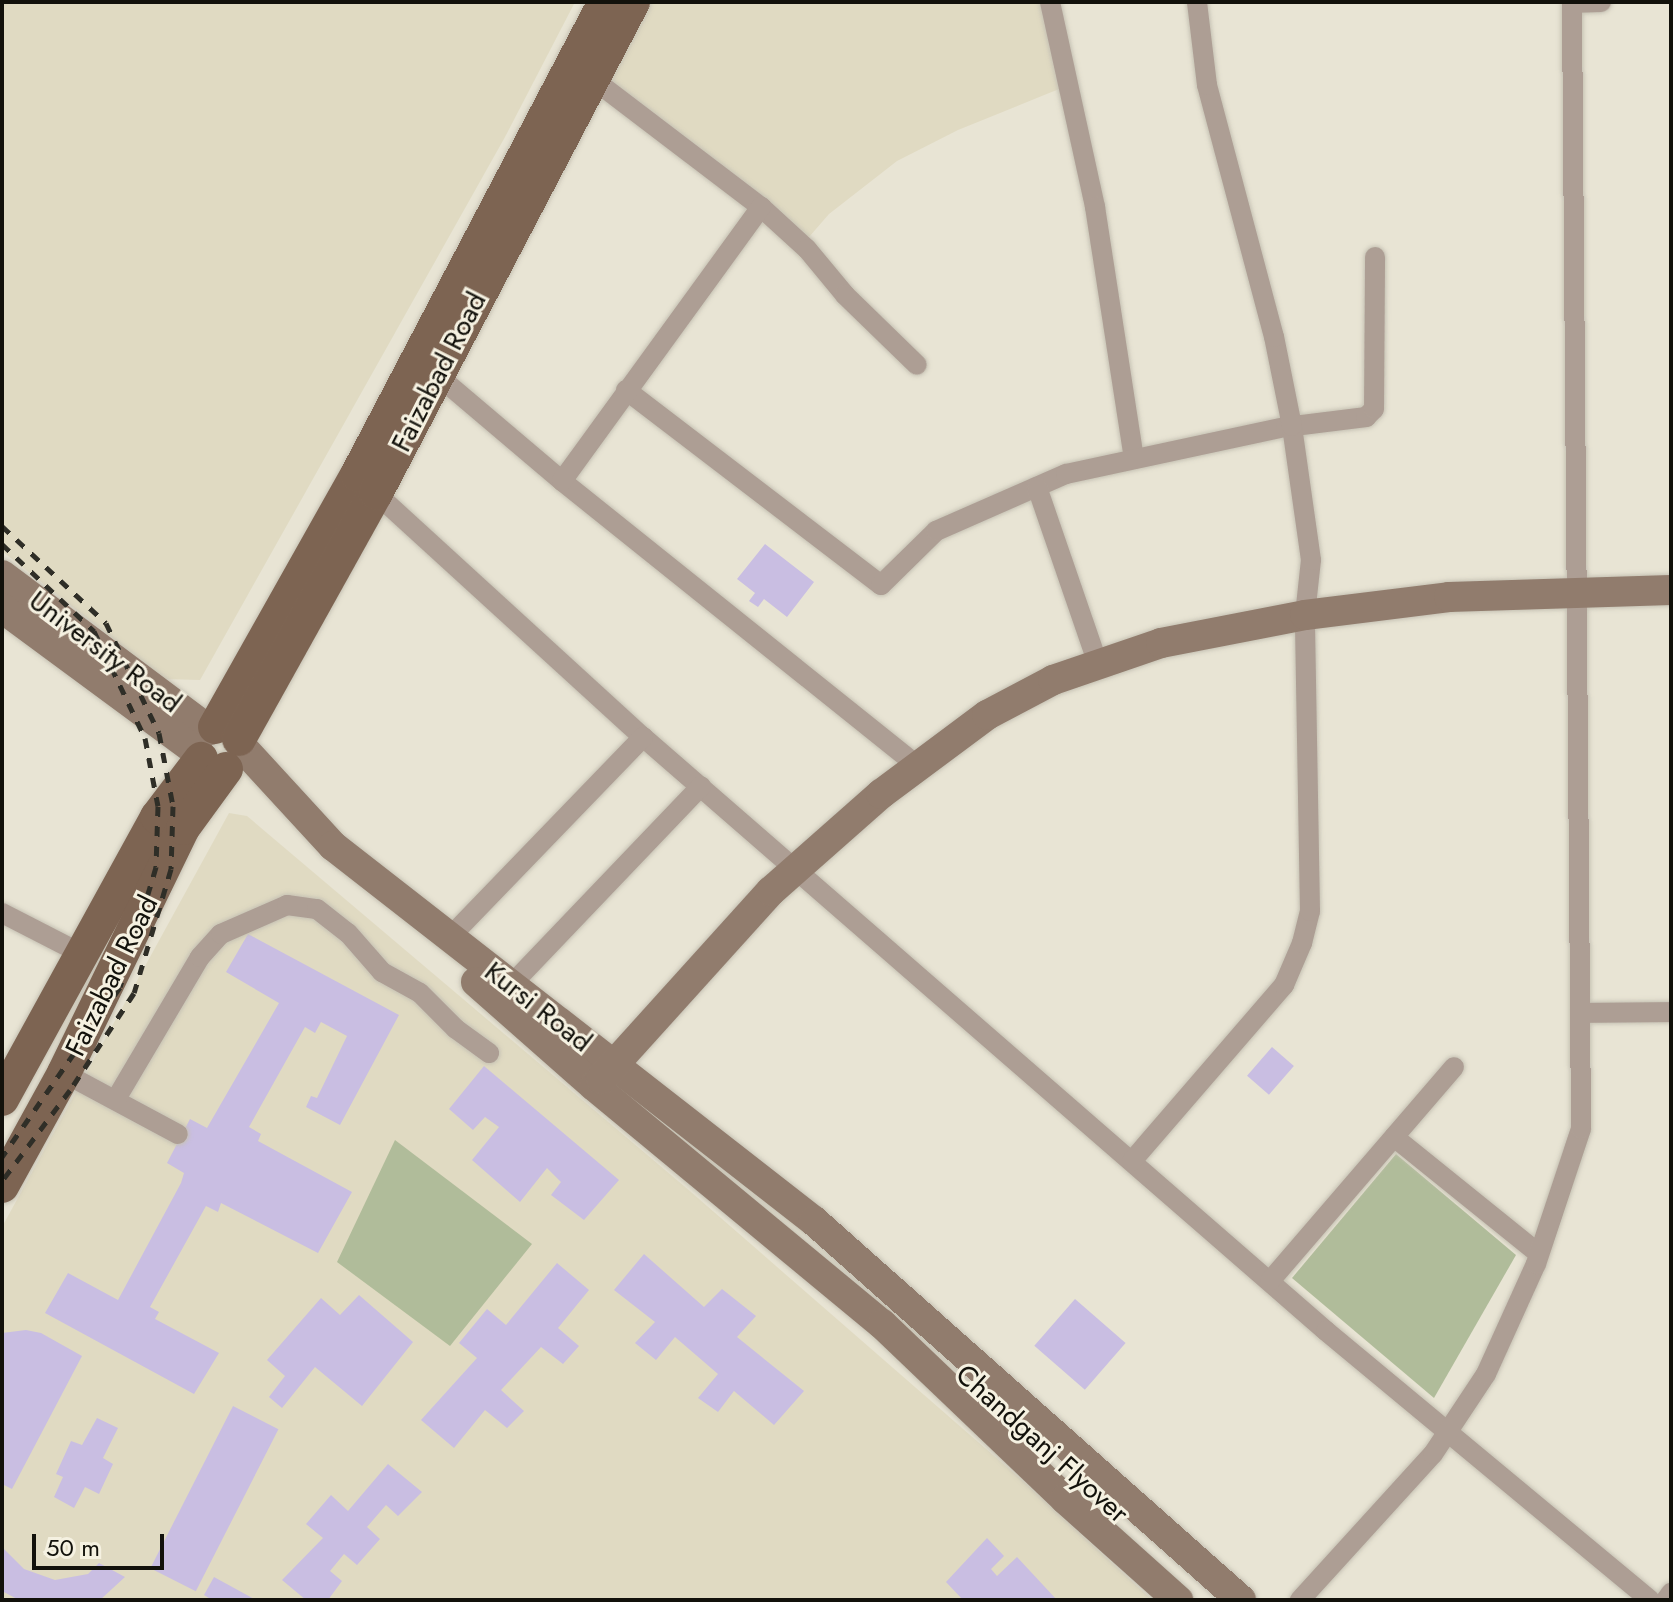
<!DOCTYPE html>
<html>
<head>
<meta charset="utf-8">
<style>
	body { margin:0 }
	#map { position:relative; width:1673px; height:1602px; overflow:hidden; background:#e8e4d4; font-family:Jost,sans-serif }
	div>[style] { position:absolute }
	.built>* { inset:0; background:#e0dac2 }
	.green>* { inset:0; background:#b0bc9a }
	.building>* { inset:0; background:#c9bee2; transform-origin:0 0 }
	.roads { filter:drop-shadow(0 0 2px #c6c2b4) drop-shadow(0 0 2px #c6c2b4) }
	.street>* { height:20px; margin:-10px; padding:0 10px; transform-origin:10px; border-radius:10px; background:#ad9e94 }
	.secondary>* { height:30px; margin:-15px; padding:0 15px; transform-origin:15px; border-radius:15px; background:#917c6d }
	.primary>* { height:34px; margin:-17px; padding:0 17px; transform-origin:17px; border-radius:17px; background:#7d6452 }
	.rail>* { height:5px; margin-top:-2.5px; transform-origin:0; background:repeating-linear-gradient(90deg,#2f2e27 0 10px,transparent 0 20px) }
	span { translate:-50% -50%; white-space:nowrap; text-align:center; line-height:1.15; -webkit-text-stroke:6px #f5f1e1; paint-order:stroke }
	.street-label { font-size:28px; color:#12110b }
	.frame { position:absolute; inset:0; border:4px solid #12110b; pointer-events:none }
	.scale { position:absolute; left:32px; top:1534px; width:132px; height:36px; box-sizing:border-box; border:4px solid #12110b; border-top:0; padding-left:10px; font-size:24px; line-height:28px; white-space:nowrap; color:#12110b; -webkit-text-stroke:6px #f5f1e1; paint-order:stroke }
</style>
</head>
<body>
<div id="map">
	<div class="built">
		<div style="clip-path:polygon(2px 2px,575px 2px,505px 137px,200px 680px,164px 679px,2px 551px)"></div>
		<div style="clip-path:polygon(649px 2px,1042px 2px,1059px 89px,958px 130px,897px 161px,829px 214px,809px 237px,606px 79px)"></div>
		<div style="clip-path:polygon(229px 813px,247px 816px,691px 1192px,1024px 1482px,1152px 1600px,2px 1600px,2px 1227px)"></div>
	</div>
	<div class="green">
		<div style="clip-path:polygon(395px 1140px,532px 1244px,450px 1346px,337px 1262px)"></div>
		<div style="clip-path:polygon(1396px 1154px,1516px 1255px,1434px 1398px,1292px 1278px)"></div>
	</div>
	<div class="building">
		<div style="clip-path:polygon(765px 544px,814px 582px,787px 617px,764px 599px,758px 607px,749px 601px,755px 593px,737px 579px)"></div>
		<div style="clip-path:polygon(248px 934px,399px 1015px,340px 1125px,306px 1107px,311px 1096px,317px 1098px,347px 1036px,321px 1022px,315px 1033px,305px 1027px,249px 1127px,261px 1134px,258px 1141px,352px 1192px,318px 1253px,221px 1203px,218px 1212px,206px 1206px,150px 1307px,159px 1312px,155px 1319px,219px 1353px,194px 1394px,45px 1313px,68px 1273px,118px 1300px,181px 1183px,184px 1173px,167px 1163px,190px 1119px,207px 1128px,279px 1003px,226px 972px)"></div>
		<div style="left:1272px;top:1047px;width:29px;height:38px;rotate:41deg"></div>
		<div style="clip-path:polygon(484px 1066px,619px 1180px,584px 1220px,551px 1195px,561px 1182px,547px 1168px,520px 1202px,472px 1160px,499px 1127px,485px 1117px,473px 1130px,449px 1109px)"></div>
		<div style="clip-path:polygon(644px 1254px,704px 1307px,722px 1289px,756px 1316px,737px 1337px,804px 1391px,774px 1425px,734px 1391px,718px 1412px,698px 1398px,718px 1374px,675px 1337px,656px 1360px,635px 1343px,655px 1322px,614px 1290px)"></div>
		<div style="clip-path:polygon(557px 1263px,589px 1290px,558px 1328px,579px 1346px,563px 1364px,541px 1347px,501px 1390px,524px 1411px,507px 1428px,485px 1410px,454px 1448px,421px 1420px,477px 1358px,459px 1343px,487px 1309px,506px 1325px)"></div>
		<div style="clip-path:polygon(359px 1295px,413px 1342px,362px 1406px,315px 1367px,282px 1408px,269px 1397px,285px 1376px,267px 1360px,321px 1298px,340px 1315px)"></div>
		<div style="left:1075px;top:1299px;width:67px;height:62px;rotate:41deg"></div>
		<div style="clip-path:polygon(26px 1330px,41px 1333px,82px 1356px,12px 1489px,2px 1484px,2px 1333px)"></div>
		<div style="left:233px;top:1406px;width:51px;height:182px;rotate:27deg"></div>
		<div style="clip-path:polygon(97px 1418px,118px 1428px,103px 1458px,113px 1464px,99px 1494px,85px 1487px,74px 1508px,54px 1497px,63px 1477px,56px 1474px,71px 1441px,82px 1445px)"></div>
		<div style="clip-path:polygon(388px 1464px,422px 1492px,398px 1516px,386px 1505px,367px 1527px,380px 1539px,357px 1565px,344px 1554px,330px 1571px,342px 1581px,328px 1600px,306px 1600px,282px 1580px,323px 1538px,306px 1524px,331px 1495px,348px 1511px)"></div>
		<div style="clip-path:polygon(987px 1538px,1004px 1556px,991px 1569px,997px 1576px,1017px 1557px,1057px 1600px,963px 1600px,946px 1582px)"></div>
		<div style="clip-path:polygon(2px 1547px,24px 1569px,55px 1580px,88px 1574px,99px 1563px,125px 1577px,100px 1600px,19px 1600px,2px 1591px)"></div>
		<div style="clip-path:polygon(214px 1577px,256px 1600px,212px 1600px,204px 1595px)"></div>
	</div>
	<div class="roads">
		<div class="street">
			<div style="left:1050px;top:2px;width:210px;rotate:77.6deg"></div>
			<div style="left:1095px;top:207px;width:254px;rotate:81.2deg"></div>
			<div style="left:1572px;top:3px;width:29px;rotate:-2deg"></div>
			<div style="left:585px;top:73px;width:221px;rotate:37.3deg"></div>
			<div style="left:761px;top:207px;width:62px;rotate:42.4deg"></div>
			<div style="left:807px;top:249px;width:60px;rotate:50.4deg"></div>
			<div style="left:845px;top:295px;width:100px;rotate:44.2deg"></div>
			<div style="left:430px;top:369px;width:173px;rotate:40.3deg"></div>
			<div style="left:562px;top:481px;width:456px;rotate:38.7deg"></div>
			<div style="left:626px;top:390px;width:321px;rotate:37.4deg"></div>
			<div style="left:881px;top:585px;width:77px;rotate:-44.5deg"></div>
			<div style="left:936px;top:531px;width:142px;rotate:-23.7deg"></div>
			<div style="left:1066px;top:474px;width:225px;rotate:-12.1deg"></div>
			<div style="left:1286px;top:427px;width:81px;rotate:-7.1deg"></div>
			<div style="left:1366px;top:417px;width:11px;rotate:-45deg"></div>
			<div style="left:1374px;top:409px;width:152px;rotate:-89.6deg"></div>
			<div style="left:562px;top:481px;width:339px;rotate:-54deg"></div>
			<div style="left:1037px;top:487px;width:187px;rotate:71deg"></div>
			<div style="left:370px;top:488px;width:369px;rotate:42.4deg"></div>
			<div style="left:643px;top:737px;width:905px;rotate:41.01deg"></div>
			<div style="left:1326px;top:1331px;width:421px;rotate:39.7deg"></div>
			<div style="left:2px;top:913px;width:90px;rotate:27.1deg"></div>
			<div style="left:450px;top:937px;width:278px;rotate:-46deg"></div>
			<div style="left:511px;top:985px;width:275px;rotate:-46.3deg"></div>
			<div style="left:1580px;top:1013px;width:91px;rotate:-0.6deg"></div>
			<div style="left:64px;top:1073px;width:129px;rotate:28.2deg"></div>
			<div style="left:116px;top:1099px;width:165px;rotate:-59.4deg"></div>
			<div style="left:200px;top:957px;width:31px;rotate:-48deg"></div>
			<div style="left:221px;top:934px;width:72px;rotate:-23.7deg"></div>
			<div style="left:287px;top:905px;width:30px;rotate:8deg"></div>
			<div style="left:317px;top:909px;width:39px;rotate:38deg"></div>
			<div style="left:348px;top:933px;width:52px;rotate:48.9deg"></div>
			<div style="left:382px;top:972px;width:43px;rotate:28.9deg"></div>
			<div style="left:420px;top:993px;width:51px;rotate:45deg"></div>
			<div style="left:456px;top:1029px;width:41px;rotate:36deg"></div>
			<div style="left:1394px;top:1137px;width:186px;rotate:38.9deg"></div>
			<div style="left:1132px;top:1161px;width:233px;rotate:-49.2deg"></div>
			<div style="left:1284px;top:985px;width:46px;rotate:-66.8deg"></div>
			<div style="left:1302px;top:943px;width:33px;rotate:-76deg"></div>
			<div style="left:1310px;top:911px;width:296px;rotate:-91deg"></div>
			<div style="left:1305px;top:615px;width:55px;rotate:-83.8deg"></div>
			<div style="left:1311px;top:560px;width:135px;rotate:-98.1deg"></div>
			<div style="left:1292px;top:426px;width:91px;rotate:-101.4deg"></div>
			<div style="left:1274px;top:337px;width:261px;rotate:-104.9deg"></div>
			<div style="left:1207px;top:85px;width:84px;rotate:-96.9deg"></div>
			<div style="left:1270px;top:1281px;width:282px;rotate:-49.3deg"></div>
			<div style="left:1300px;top:1600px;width:197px;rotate:-47.7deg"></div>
			<div style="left:1433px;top:1454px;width:96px;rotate:-56.5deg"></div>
			<div style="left:1486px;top:1374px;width:121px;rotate:-65.6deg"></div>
			<div style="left:1536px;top:1264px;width:142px;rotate:-71.6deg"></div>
			<div style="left:1581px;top:1129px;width:1127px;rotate:-90.46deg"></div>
			<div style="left:1666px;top:1600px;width:9px;rotate:-54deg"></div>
		</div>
		<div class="secondary">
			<div style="left:2px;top:575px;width:259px;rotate:36.8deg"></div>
			<div style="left:2px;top:608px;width:245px;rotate:36.4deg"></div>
			<div style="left:241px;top:746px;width:136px;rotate:47.4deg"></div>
			<div style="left:333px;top:846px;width:610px;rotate:37.94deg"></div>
			<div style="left:814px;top:1221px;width:571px;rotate:41.59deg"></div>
			<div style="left:476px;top:982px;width:157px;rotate:41.4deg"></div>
			<div style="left:594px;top:1086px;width:374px;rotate:39.6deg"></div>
			<div style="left:882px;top:1324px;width:253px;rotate:43.7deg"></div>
			<div style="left:1065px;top:1499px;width:152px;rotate:41.8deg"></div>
			<div style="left:601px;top:1079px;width:253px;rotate:-47.9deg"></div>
			<div style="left:771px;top:891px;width:147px;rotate:-41.4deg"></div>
			<div style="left:881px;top:794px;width:132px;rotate:-36.7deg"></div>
			<div style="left:987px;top:715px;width:75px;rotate:-27.9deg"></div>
			<div style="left:1053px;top:680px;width:114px;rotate:-18.9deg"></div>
			<div style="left:1161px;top:643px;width:147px;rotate:-11deg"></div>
			<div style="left:1305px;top:615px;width:145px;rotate:-7.1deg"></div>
			<div style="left:1449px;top:597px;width:222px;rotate:-1.8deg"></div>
		</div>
		<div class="primary">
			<div style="left:215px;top:727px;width:289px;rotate:-60.6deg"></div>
			<div style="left:357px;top:475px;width:534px;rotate:-62.33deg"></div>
			<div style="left:239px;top:739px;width:282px;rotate:-60.9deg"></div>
			<div style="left:376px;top:493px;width:554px;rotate:-62.37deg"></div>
			<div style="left:2px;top:1099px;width:322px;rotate:-61.2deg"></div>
			<div style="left:157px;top:817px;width:73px;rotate:-52.8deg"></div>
			<div style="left:2px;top:1186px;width:129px;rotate:-61.2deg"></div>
			<div style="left:64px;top:1073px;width:272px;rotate:-64.1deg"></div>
			<div style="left:183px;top:828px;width:73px;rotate:-53.9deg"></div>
		</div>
	</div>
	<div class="rail">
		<div style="left:2px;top:526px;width:142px;rotate:43deg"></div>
		<div style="left:106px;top:623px;width:122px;rotate:64.3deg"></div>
		<div style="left:159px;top:733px;width:74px;rotate:79.1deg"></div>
		<div style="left:173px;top:806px;width:63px;rotate:91.8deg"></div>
		<div style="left:171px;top:869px;width:129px;rotate:106.6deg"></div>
		<div style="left:134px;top:993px;width:116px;rotate:123.4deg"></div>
		<div style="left:70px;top:1090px;width:114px;rotate:126.8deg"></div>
		<div style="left:2px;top:544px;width:127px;rotate:43.4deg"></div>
		<div style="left:94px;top:631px;width:119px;rotate:64.5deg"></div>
		<div style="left:145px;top:738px;width:69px;rotate:79.2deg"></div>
		<div style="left:158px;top:806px;width:61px;rotate:91.9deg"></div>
		<div style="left:156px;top:867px;width:125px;rotate:106.7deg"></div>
		<div style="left:120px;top:987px;width:207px;rotate:124.8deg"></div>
	</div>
	<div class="street-label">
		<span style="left:439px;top:372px;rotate:-63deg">Faizabad Road</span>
		<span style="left:105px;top:652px;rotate:37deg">University Road</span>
		<span style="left:112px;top:976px;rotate:-64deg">Faizabad Road</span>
		<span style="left:538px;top:1007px;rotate:38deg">Kursi Road</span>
		<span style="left:1042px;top:1444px;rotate:42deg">Chandganj Flyover</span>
	</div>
	<div class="frame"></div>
	<div class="scale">50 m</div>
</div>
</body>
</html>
